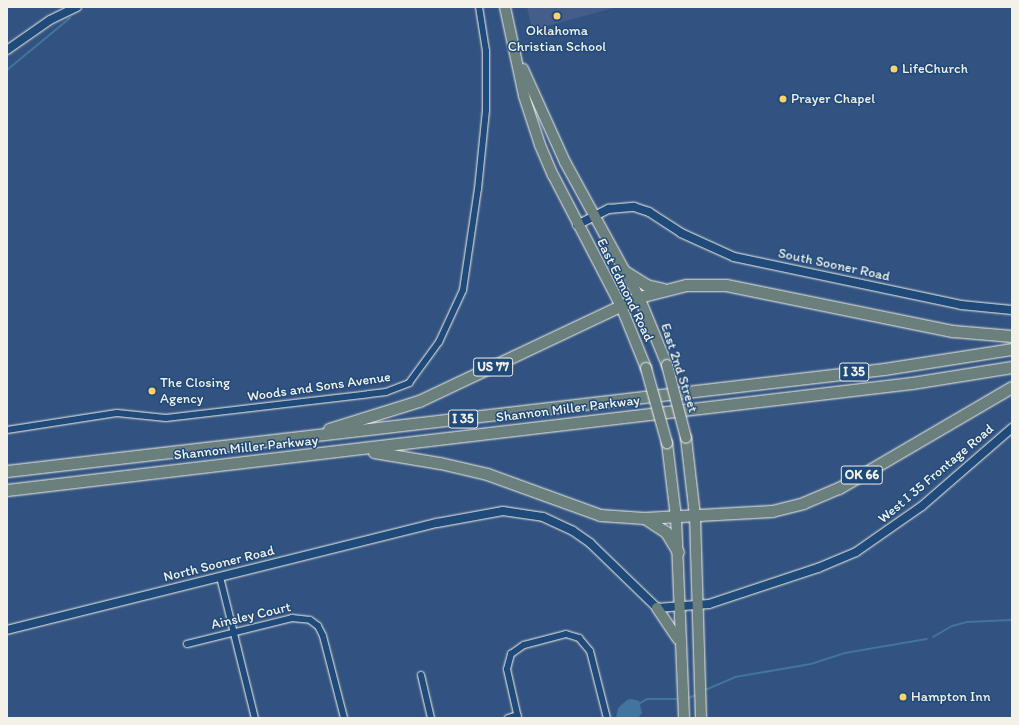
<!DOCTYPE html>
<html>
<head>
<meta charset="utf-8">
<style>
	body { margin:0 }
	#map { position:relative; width:1019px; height:725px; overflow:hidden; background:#325381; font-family:Itim,sans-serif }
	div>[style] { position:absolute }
	.built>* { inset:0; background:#455e89 }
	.water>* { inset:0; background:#41759e }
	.stream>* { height:2px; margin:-1px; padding:0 1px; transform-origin:1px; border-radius:1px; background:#41759e }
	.roads { filter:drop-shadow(0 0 1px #f4f1e8) drop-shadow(0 0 1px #f4f1e8) }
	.minor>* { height:6px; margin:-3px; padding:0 3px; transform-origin:3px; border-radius:3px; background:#1f4a7a }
	.tertiary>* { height:8px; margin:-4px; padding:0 4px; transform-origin:4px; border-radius:4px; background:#1f4a7a }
	.primary>* { height:10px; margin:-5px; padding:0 5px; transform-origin:5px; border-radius:5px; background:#6b7f7c }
	.motorway>* { height:11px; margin:-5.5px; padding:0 5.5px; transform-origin:5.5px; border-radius:5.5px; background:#6b7f7c }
	.bridges { filter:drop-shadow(0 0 1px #f4f1e8) drop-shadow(0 0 1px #f4f1e8) }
	.primary-bridge>* { height:10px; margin:-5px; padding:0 5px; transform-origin:5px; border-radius:5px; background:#6b7f7c }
	.dots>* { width:11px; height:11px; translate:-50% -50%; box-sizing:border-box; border:2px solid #1f4a7a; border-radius:50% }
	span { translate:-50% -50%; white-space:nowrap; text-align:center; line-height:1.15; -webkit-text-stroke:3px #1f4a7a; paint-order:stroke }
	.shield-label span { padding:1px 3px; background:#1f4a7a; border:1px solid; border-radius:3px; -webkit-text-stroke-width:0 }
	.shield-label { font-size:13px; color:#f4f1e8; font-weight:700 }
	.poi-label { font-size:14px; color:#f4f1e8 }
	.left { translate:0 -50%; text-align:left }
	.street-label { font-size:14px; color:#f4f1e8 }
	.frame { position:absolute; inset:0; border:8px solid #f4f1e8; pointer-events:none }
</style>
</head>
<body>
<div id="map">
	<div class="built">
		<div style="clip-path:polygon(527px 7px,617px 7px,532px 30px)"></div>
	</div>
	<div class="water">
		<div style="clip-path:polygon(631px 699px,639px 701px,642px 713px,639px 717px,616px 718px,618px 708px,627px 700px)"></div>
	</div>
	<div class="stream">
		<div style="left:7px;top:70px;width:82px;rotate:-39.5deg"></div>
		<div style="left:933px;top:637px;width:22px;rotate:-30deg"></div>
		<div style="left:952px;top:626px;width:16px;rotate:-15deg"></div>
		<div style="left:967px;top:622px;width:45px;rotate:-2.5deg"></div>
		<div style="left:705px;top:690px;width:33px;rotate:-23deg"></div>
		<div style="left:735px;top:677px;width:77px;rotate:-9.7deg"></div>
		<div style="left:811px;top:664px;width:36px;rotate:-18deg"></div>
		<div style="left:845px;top:653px;width:83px;rotate:-9.7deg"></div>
		<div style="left:688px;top:698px;width:9px;rotate:-21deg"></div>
		<div style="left:637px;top:705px;width:12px;rotate:-31deg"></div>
		<div style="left:647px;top:699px;width:29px"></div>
	</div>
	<div class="roads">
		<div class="minor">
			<div style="left:7px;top:430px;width:111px;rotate:-8.8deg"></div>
			<div style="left:117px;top:413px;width:49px;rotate:5.8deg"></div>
			<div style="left:166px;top:418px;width:204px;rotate:-6.7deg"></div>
			<div style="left:369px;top:394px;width:17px;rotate:-7deg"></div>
			<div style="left:386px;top:392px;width:25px;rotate:-21deg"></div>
			<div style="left:409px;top:383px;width:51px;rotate:-53.8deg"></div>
			<div style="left:439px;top:342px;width:57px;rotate:-65.2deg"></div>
			<div style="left:463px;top:290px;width:102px;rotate:-81.6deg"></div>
			<div style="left:478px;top:189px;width:79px;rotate:-84.2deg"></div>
			<div style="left:486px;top:110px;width:59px;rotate:-90deg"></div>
			<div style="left:486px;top:51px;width:45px;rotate:-99deg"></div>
			<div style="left:220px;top:577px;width:145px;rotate:76.1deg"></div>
			<div style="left:187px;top:644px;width:108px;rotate:-13.9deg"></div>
			<div style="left:292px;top:618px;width:18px;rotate:6deg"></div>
			<div style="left:310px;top:620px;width:10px;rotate:37deg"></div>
			<div style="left:318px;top:626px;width:11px;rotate:63deg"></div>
			<div style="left:323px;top:636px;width:85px;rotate:75.6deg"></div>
			<div style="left:421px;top:675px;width:44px;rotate:76.9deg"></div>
			<div style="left:508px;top:718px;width:10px;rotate:-17deg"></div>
			<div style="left:518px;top:718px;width:50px;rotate:-102.7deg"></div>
			<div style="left:507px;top:669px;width:16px;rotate:-75deg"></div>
			<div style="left:511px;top:654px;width:16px;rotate:-35deg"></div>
			<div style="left:524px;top:645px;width:43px;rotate:-14.7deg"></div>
			<div style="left:566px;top:634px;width:14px;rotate:17deg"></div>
			<div style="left:579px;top:638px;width:17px;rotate:50deg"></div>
			<div style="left:590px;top:651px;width:69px;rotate:75.8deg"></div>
		</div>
		<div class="tertiary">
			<div style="left:7px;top:50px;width:52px;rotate:-34.9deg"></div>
			<div style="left:50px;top:20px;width:30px;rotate:-26deg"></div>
			<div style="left:577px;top:225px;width:36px;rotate:-27deg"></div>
			<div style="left:609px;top:209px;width:25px;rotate:-5deg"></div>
			<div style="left:634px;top:207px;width:16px;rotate:18deg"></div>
			<div style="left:649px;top:212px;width:38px;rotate:33deg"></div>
			<div style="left:681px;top:233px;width:58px;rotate:24.4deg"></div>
			<div style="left:734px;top:257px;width:232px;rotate:11.9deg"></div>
			<div style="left:961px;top:305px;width:51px;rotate:5.6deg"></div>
			<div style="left:7px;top:630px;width:443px;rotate:-14deg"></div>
			<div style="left:437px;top:523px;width:67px;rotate:-10.3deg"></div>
			<div style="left:503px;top:511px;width:40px;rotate:8.5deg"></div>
			<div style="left:543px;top:517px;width:33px;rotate:25deg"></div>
			<div style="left:573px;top:531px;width:21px;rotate:35deg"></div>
			<div style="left:590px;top:543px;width:93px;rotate:44.1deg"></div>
			<div style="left:657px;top:608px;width:52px;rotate:-4.4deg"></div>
			<div style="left:709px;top:604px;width:115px;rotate:-18.3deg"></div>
			<div style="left:818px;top:568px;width:41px;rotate:-22.8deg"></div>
			<div style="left:856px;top:552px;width:80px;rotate:-34.9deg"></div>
			<div style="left:922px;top:506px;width:119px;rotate:-40.9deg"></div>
		</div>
		<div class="primary">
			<div style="left:505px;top:7px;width:91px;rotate:77.9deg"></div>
			<div style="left:524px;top:96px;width:52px;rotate:71.9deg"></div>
			<div style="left:540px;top:145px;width:33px;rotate:67deg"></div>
			<div style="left:553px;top:175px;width:148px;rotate:62.6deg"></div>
			<div style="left:621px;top:306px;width:67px;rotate:68deg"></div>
			<div style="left:523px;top:69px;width:102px;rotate:65.7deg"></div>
			<div style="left:565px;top:162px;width:154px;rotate:61.3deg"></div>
			<div style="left:639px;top:297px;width:74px;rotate:67.6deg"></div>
			<div style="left:686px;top:438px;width:79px;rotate:83.4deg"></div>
			<div style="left:695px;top:516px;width:202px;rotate:88.3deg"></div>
			<div style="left:667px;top:443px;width:75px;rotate:83.1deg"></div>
			<div style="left:676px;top:517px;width:201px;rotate:87.7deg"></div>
			<div style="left:657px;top:608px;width:37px;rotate:56deg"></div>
		</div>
		<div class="motorway">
			<div style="left:624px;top:271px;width:26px;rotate:32deg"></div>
			<div style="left:646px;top:285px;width:17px;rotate:13deg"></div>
			<div style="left:329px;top:429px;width:94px;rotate:-17.3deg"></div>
			<div style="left:419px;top:401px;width:243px;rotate:-25.3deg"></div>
			<div style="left:639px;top:297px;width:49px;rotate:-14.3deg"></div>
			<div style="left:686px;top:285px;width:40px"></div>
			<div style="left:726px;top:285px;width:232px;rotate:11.5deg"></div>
			<div style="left:953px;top:331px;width:59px;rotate:4.8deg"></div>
			<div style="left:374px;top:452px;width:67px;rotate:9.5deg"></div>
			<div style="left:440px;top:463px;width:48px;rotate:13.2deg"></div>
			<div style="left:487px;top:474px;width:120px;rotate:19.9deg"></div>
			<div style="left:600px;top:515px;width:44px;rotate:3.9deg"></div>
			<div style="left:644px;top:518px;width:128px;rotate:-3.1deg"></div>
			<div style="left:772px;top:511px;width:32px;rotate:-14deg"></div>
			<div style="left:803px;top:503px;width:39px;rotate:-23deg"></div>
			<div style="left:839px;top:488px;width:200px;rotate:-30.3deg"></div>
			<div style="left:7px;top:471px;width:883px;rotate:-6.63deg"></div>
			<div style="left:884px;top:369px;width:130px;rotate:-8.9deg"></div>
			<div style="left:7px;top:490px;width:911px;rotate:-6.74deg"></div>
			<div style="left:912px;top:383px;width:101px;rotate:-9.1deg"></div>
			<div style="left:646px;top:519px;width:24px;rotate:33deg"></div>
			<div style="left:666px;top:532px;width:23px;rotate:59deg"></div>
		</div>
	</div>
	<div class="bridges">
		<div class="primary-bridge">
			<div style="left:667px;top:365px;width:75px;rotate:75.4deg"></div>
			<div style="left:646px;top:368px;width:78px;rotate:74.4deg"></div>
		</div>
	</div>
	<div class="dots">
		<div style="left:557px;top:16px;background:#ffd166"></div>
		<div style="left:894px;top:69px;background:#ffd166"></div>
		<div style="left:783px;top:99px;background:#ffd166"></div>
		<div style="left:152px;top:391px;background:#ffd166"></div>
		<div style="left:903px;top:697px;background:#ffd166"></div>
	</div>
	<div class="shield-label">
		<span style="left:493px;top:367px">US 77</span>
		<span style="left:854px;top:372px">I 35</span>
		<span style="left:463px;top:419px">I 35</span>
		<span style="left:862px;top:475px">OK 66</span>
	</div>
	<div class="poi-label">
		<span style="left:557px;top:39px">Oklahoma<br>Christian School</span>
		<span class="left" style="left:902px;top:69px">LifeChurch</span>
		<span class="left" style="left:791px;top:99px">Prayer Chapel</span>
		<span class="left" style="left:160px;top:391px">The Closing<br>Agency</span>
		<span class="left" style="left:911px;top:697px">Hampton Inn</span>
	</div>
	<div class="street-label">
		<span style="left:834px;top:265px;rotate:12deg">South Sooner Road</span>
		<span style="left:625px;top:290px;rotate:64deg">East Edmond Road</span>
		<span style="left:679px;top:368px;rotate:72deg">East 2nd Street</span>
		<span style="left:319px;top:387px;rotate:-8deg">Woods and Sons Avenue</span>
		<span style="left:568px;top:409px;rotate:-7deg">Shannon Miller Parkway</span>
		<span style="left:246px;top:448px;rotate:-6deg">Shannon Miller Parkway</span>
		<span style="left:936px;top:474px;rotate:-40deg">West I 35 Frontage Road</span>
		<span style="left:219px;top:564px;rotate:-14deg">North Sooner Road</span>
		<span style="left:251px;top:616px;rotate:-13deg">Ainsley Court</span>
	</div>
	<div class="frame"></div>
</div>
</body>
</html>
